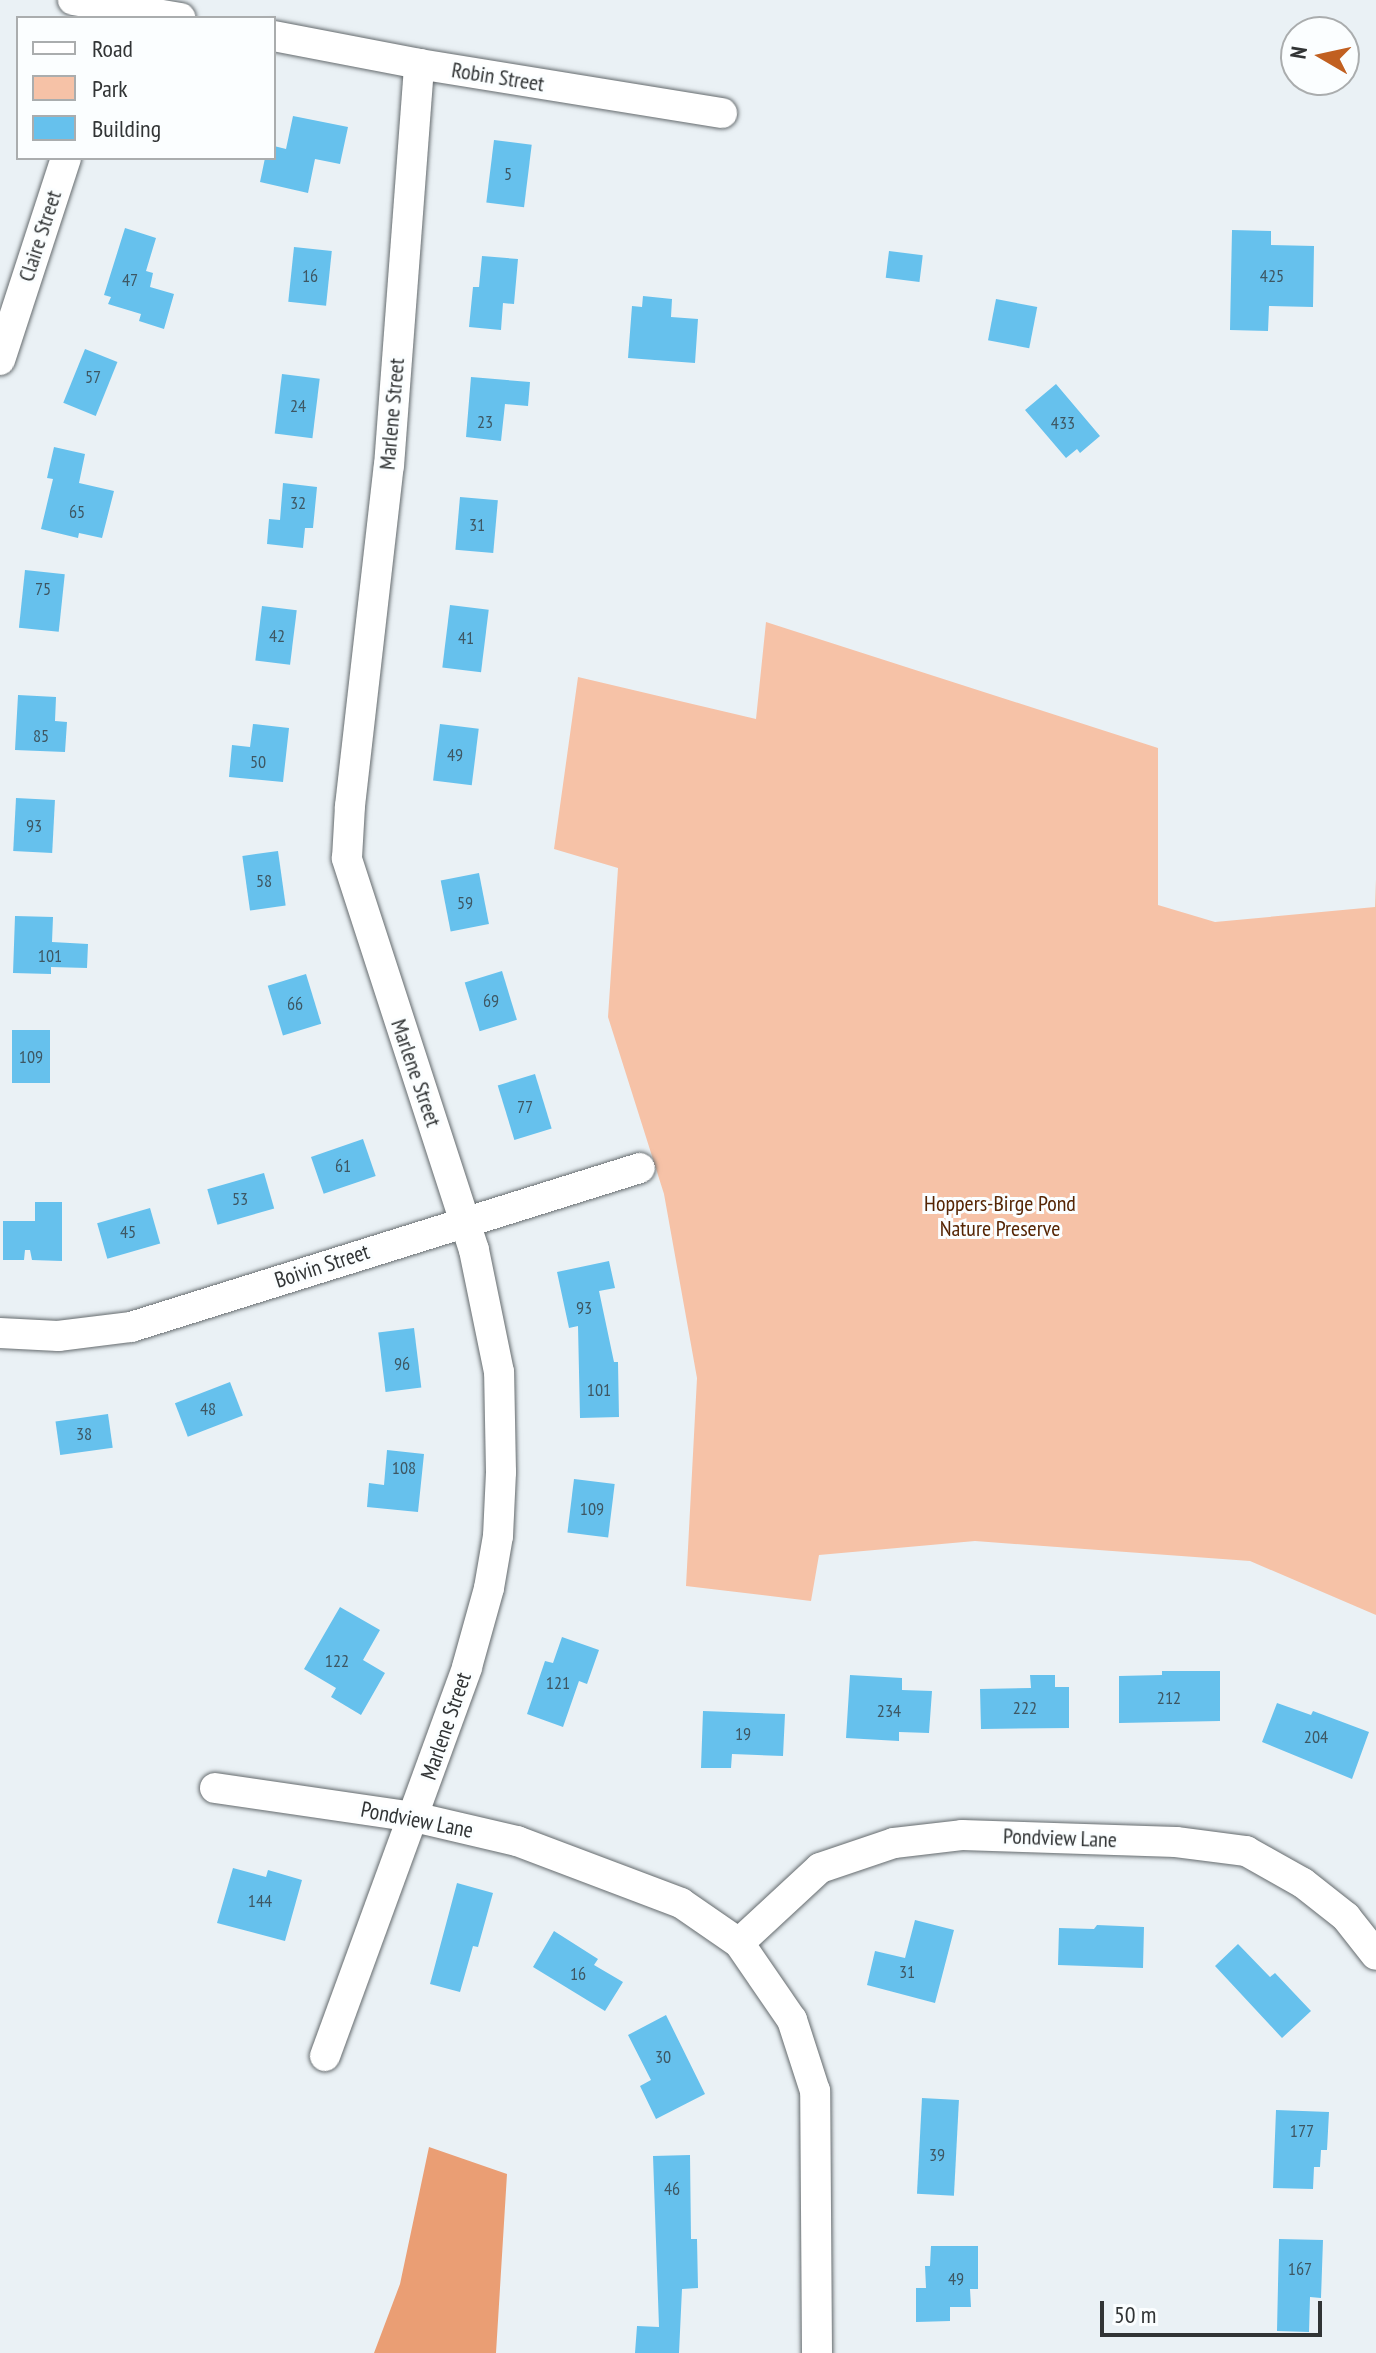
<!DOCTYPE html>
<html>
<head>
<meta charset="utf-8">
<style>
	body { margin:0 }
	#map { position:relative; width:1376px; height:2353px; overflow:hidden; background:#eaf1f5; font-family:"PT Sans Narrow",sans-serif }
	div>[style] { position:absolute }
	.green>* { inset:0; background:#f6c2a7 }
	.forest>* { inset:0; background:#ea9e74 }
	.building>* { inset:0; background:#66c1ed; transform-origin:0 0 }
	.roads { filter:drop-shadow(0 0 2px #656b6e) drop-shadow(0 0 2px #656b6e) }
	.street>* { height:30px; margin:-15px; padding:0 15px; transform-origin:15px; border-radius:15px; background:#fff }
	span { translate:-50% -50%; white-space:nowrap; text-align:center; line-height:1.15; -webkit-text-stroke:6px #fbfeff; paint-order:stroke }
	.number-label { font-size:18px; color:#3e5763 }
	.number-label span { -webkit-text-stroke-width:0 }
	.street-label { font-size:22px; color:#313435 }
	.park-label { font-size:22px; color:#552504 }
	.legend { position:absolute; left:16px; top:16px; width:260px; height:144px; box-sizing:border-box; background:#fbfeff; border:2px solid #aaadae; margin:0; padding:10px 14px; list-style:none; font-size:24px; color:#313435 }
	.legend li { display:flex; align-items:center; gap:16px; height:40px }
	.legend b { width:40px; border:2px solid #aaadae }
	.north { position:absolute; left:1280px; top:16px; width:80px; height:80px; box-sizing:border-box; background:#fbfeff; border:2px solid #aaadae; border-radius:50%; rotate:279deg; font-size:22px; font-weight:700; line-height:32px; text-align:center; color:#313435 }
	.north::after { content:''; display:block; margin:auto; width:28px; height:36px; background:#c16021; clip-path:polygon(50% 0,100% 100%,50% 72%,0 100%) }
	.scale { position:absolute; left:1100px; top:2301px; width:222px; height:36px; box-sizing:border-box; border:4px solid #313435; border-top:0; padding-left:10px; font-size:24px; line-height:28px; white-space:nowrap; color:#313435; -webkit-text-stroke:6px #fbfeff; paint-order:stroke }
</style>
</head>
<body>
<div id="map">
	<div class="green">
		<div style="clip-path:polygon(766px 622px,1158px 748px,1158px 905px,1215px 922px,1375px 907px,1376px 879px,1376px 1615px,1250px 1561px,975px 1541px,819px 1555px,811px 1601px,686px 1586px,697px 1378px,664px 1194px,608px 1017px,618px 868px,554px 849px,578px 677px,756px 719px)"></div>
	</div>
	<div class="forest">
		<div style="clip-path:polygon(429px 2147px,507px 2174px,496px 2353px,374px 2353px,400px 2284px)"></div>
	</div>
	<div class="building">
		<div style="clip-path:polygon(293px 116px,348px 127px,340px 164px,315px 159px,308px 193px,260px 182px,265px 158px,274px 158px,274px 146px,286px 149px)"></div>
		<div style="left:494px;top:140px;width:38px;height:63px;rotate:7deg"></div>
		<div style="clip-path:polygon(125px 228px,156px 238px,146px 271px,153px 273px,150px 287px,174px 294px,164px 329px,139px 321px,141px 314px,108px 304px,111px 297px,104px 295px)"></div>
		<div style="clip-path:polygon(1232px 230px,1271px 231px,1271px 245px,1314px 246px,1313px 307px,1269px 306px,1268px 331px,1230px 330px)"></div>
		<div style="left:294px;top:247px;width:38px;height:55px;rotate:6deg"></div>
		<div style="left:889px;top:251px;width:34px;height:27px;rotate:7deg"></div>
		<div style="clip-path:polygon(482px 256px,518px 259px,514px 304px,503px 303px,501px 330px,469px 327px,473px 287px,479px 287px)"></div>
		<div style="clip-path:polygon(643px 296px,672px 299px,671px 317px,698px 319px,695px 363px,628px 358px,632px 306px,642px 307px)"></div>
		<div style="left:996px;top:299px;width:42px;height:42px;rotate:11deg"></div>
		<div style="left:85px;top:349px;width:35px;height:58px;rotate:22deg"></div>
		<div style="left:282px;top:374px;width:38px;height:60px;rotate:7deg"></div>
		<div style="clip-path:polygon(471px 377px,530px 382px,528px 406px,505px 404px,501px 441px,466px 437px)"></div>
		<div style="clip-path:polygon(1056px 384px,1100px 436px,1080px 453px,1077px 449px,1066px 458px,1025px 410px)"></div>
		<div style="clip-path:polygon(54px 447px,85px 454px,79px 483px,114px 491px,102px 538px,79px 533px,78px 538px,41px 529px,53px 479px,47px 478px)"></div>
		<div style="clip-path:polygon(283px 483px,317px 487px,313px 528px,305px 528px,303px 548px,267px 544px,269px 519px,280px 520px)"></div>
		<div style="left:460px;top:497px;width:38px;height:53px;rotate:5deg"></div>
		<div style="left:25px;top:570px;width:40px;height:58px;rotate:6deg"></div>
		<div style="left:450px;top:605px;width:39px;height:63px;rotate:7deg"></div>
		<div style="left:262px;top:606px;width:35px;height:55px;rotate:7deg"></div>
		<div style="clip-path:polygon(18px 695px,56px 697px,55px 721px,67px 722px,65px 752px,15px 750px)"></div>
		<div style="clip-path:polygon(253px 724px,289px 728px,283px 782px,229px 777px,232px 745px,250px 747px)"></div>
		<div style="left:440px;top:724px;width:39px;height:57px;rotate:7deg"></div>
		<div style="left:16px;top:798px;width:39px;height:53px;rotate:3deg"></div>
		<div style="left:278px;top:851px;width:55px;height:36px;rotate:82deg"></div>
		<div style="left:479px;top:873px;width:52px;height:39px;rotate:79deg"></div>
		<div style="clip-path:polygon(15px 916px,53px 917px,52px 942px,88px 944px,87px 968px,51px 967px,51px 974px,13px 973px)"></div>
		<div style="left:502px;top:971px;width:51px;height:39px;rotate:73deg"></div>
		<div style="left:306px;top:974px;width:52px;height:40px;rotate:73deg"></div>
		<div style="left:12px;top:1030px;width:38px;height:53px"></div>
		<div style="left:535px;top:1074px;width:57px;height:39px;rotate:73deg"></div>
		<div style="left:363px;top:1139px;width:39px;height:55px;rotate:71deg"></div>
		<div style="left:264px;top:1173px;width:37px;height:59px;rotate:74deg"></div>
		<div style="clip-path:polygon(35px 1202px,62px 1202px,62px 1261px,32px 1260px,30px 1250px,25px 1250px,24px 1260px,3px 1260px,3px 1221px,35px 1221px)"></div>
		<div style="left:150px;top:1208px;width:37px;height:55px;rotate:74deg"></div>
		<div style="clip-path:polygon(609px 1261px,615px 1288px,599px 1291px,614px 1362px,618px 1362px,619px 1417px,580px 1418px,578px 1326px,569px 1328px,557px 1272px)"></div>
		<div style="left:414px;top:1328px;width:60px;height:36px;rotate:83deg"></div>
		<div style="left:230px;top:1382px;width:36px;height:59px;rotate:69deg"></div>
		<div style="left:108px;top:1414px;width:34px;height:53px;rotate:82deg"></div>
		<div style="clip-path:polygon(387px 1450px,424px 1454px,418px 1512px,367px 1507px,369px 1483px,384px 1485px)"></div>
		<div style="left:574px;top:1479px;width:41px;height:54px;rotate:7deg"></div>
		<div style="clip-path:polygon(340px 1607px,380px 1630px,363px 1660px,385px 1673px,361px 1715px,331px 1697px,336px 1688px,304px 1669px)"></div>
		<div style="clip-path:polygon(562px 1637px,599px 1650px,587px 1684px,579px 1681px,563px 1727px,527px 1714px,545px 1661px,553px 1663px)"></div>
		<div style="clip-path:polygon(1162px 1671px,1220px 1671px,1220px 1721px,1119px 1723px,1119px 1676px,1162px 1675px)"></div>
		<div style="clip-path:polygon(850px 1675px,902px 1678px,902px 1690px,932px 1691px,929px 1733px,899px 1732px,899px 1741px,846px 1738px)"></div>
		<div style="clip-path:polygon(1030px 1675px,1055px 1675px,1055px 1687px,1069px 1687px,1069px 1728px,981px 1729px,980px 1689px,1031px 1688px)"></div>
		<div style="clip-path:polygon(1277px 1703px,1311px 1715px,1313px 1711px,1369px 1732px,1352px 1779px,1262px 1742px)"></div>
		<div style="clip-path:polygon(703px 1711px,785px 1714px,783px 1756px,732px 1754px,731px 1768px,701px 1768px)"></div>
		<div style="clip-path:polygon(233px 1868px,266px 1877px,268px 1870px,302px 1880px,285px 1941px,217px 1923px)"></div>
		<div style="clip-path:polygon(457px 1883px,493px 1893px,478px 1947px,473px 1946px,460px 1992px,430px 1984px)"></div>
		<div style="clip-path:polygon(915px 1920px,954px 1930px,935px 2003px,867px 1985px,875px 1951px,905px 1958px)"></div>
		<div style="clip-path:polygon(1097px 1925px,1144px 1927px,1143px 1968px,1058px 1965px,1059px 1928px,1094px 1929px)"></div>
		<div style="clip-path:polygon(554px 1931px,598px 1959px,594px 1965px,623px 1982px,605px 2011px,533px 1967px)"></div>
		<div style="clip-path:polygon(1238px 1944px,1270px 1977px,1275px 1973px,1311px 2011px,1282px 2038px,1215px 1966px)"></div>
		<div style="clip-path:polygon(666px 2015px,705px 2094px,656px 2119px,640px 2086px,651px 2080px,628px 2035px)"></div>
		<div style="left:922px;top:2098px;width:37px;height:96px;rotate:3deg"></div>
		<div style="clip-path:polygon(1276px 2110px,1329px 2112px,1327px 2150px,1321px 2150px,1320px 2167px,1314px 2167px,1313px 2189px,1273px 2188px)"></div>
		<div style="clip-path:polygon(690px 2155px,691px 2239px,697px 2239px,698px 2288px,682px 2289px,679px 2353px,635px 2353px,637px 2326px,659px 2327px,653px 2156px)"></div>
		<div style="clip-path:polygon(1279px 2239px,1323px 2240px,1321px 2298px,1310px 2297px,1309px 2332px,1277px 2331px)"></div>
		<div style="clip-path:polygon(931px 2246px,978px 2246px,978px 2289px,970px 2289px,971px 2307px,950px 2307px,950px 2321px,916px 2322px,916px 2288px,926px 2288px,925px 2266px,930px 2266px)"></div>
	</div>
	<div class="roads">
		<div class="street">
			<div style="left:73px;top:0;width:109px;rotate:9.5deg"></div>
			<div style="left:274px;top:36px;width:148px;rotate:10.9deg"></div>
			<div style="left:419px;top:64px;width:307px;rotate:9.2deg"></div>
			<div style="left:0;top:360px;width:213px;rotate:-71.9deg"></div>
			<div style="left:0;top:1333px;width:58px;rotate:3deg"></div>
			<div style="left:58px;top:1336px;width:74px;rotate:-7deg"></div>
			<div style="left:131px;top:1327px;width:533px;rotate:-17.35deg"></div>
			<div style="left:215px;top:1788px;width:201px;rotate:8.3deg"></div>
			<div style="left:414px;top:1817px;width:106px;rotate:13.1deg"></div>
			<div style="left:517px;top:1841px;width:175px;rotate:20.7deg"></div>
			<div style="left:681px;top:1903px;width:70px;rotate:34.6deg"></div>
			<div style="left:325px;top:2056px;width:414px;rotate:-69.9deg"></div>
			<div style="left:467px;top:1667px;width:82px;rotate:-74.4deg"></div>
			<div style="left:489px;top:1588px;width:53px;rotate:-80.2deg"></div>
			<div style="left:498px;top:1536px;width:64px;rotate:-87.3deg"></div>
			<div style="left:501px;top:1472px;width:100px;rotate:-91.1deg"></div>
			<div style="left:499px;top:1372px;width:125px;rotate:-101.6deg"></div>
			<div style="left:474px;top:1250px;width:412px;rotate:-108deg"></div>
			<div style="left:347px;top:858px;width:52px;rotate:-86.7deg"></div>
			<div style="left:350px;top:806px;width:342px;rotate:-83.5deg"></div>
			<div style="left:389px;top:466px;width:403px;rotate:-85.7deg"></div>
			<div style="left:817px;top:2353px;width:262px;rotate:-90.4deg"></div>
			<div style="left:815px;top:2091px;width:75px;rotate:-107.9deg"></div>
			<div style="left:792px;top:2020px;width:93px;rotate:-124.5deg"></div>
			<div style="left:739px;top:1943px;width:110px;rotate:-42.8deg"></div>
			<div style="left:820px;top:1868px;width:78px;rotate:-18.7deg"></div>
			<div style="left:894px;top:1843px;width:68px;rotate:-6.7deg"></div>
			<div style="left:962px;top:1835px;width:214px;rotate:1.9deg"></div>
			<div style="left:1176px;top:1842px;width:71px;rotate:7.3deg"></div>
			<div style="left:1246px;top:1851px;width:65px;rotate:29.3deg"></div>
			<div style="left:1303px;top:1883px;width:55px;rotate:38.3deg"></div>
			<div style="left:1346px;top:1917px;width:48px;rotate:51.7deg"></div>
		</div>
	</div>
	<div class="number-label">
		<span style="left:508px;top:174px">5</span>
		<span style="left:310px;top:276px">16</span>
		<span style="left:1272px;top:276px">425</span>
		<span style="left:130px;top:280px">47</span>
		<span style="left:93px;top:377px">57</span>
		<span style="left:298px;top:406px">24</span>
		<span style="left:485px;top:422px">23</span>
		<span style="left:1063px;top:423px">433</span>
		<span style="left:298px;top:503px">32</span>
		<span style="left:77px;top:512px">65</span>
		<span style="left:477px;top:525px">31</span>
		<span style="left:43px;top:589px">75</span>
		<span style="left:277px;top:636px">42</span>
		<span style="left:466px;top:638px">41</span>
		<span style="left:41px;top:736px">85</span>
		<span style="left:455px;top:755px">49</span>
		<span style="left:258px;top:762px">50</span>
		<span style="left:34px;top:826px">93</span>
		<span style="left:264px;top:881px">58</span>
		<span style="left:465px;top:903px">59</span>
		<span style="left:50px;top:956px">101</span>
		<span style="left:491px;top:1001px">69</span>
		<span style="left:295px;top:1004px">66</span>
		<span style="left:31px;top:1057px">109</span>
		<span style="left:525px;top:1107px">77</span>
		<span style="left:343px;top:1166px">61</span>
		<span style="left:240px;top:1199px">53</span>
		<span style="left:128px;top:1232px">45</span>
		<span style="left:584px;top:1308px">93</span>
		<span style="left:402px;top:1364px">96</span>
		<span style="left:599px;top:1390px">101</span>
		<span style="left:208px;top:1409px">48</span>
		<span style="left:84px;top:1434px">38</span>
		<span style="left:404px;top:1468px">108</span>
		<span style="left:592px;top:1509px">109</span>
		<span style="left:337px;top:1661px">122</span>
		<span style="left:558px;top:1683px">121</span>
		<span style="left:1169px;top:1698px">212</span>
		<span style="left:1025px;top:1708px">222</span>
		<span style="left:889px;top:1711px">234</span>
		<span style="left:743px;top:1734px">19</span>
		<span style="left:1316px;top:1737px">204</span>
		<span style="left:260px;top:1901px">144</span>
		<span style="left:907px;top:1972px">31</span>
		<span style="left:578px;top:1974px">16</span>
		<span style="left:663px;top:2057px">30</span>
		<span style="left:1302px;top:2131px">177</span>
		<span style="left:937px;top:2155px">39</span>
		<span style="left:672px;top:2189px">46</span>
		<span style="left:1300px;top:2269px">167</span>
		<span style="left:956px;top:2279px">49</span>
	</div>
	<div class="street-label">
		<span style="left:498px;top:77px;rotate:9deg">Robin Street</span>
		<span style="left:40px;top:236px;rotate:-72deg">Claire Street</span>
		<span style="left:392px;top:414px;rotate:-85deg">Marlene Street</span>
		<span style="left:416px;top:1073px;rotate:71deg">Marlene Street</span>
		<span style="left:322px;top:1266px;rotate:-18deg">Boivin Street</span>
		<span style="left:446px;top:1726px;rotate:-71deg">Marlene Street</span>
		<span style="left:417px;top:1820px;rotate:11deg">Pondview Lane</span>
		<span style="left:1060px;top:1838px;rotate:2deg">Pondview Lane</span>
	</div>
	<div class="park-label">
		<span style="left:1000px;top:1216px">Hoppers-Birge Pond<br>Nature Preserve</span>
	</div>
	<ul class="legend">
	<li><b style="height:10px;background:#fff"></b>Road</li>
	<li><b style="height:22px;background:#f6c2a7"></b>Park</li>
	<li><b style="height:22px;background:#66c1ed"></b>Building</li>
	</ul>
	<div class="north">N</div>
	<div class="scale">50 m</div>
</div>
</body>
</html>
